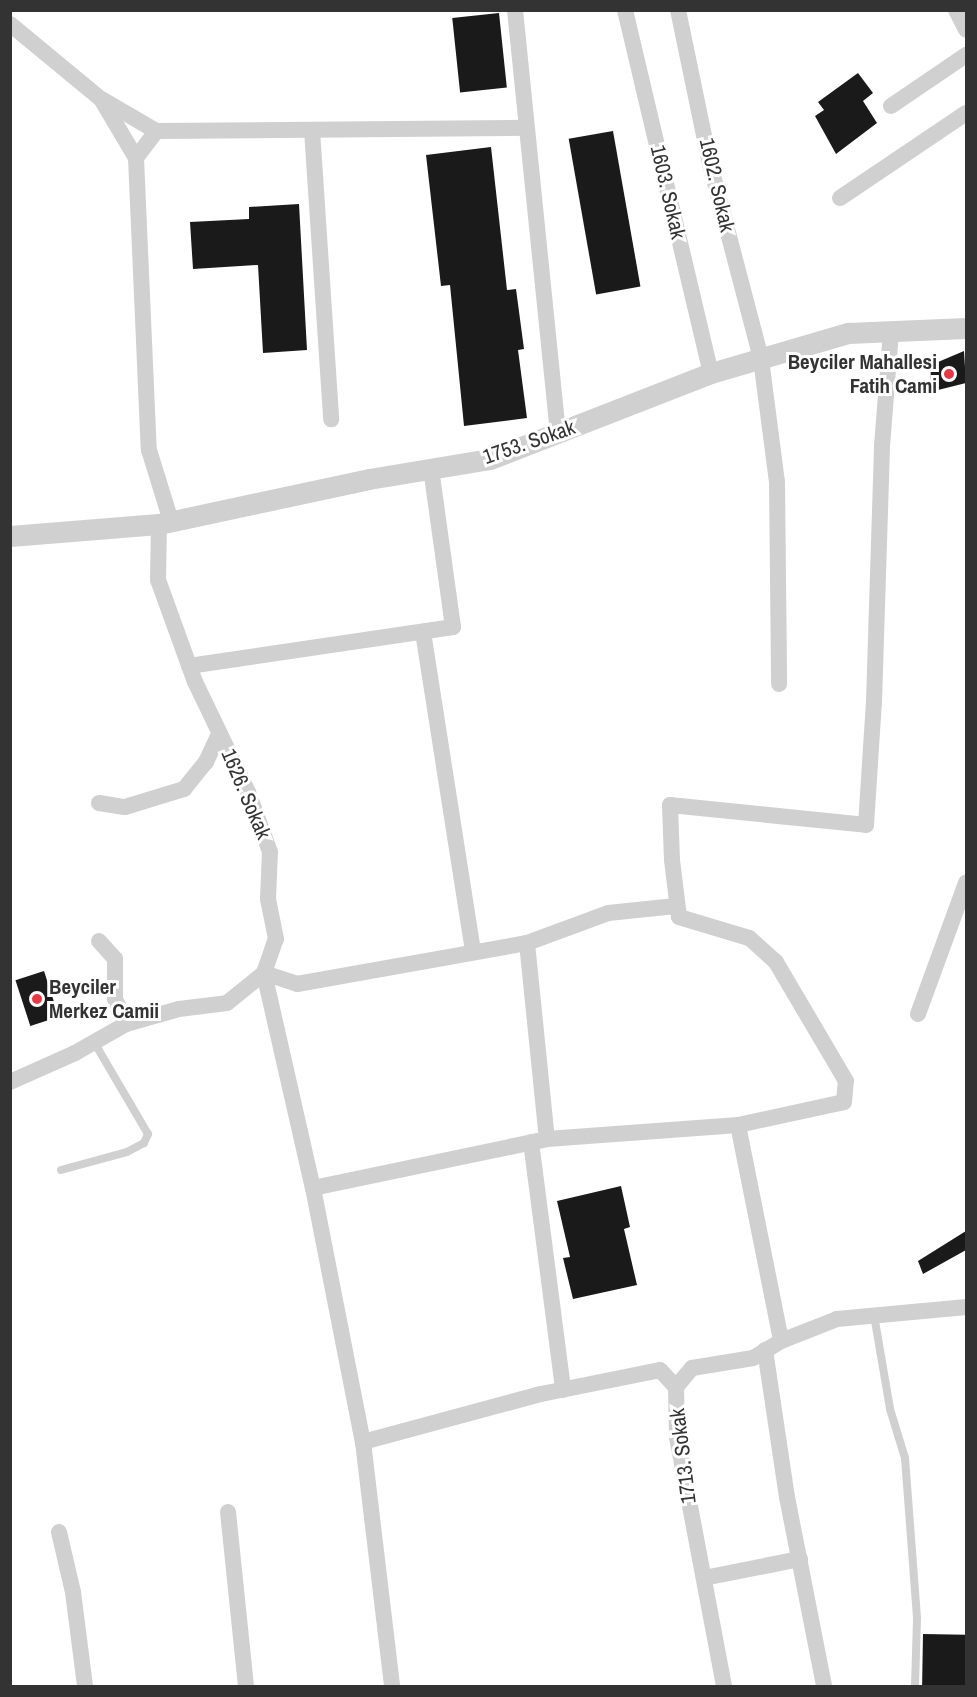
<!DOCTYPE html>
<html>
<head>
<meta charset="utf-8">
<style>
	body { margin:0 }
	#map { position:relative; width:977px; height:1697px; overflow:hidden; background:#fff; font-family:"Archivo Narrow",sans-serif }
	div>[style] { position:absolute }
	.building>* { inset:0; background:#1a1a1a; transform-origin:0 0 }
	.service>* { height:8px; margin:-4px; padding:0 4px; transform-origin:4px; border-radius:4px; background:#d0d0d0 }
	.minor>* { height:16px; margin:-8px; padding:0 8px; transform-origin:8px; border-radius:8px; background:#d0d0d0 }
	.tertiary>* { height:21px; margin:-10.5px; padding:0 10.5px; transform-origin:10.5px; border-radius:10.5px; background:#d0d0d0 }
	.dots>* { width:16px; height:16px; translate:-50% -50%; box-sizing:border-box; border:3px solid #fff; border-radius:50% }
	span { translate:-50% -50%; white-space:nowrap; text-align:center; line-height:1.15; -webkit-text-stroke:6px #fff; paint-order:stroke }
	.street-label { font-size:21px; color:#333 }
	.poi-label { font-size:21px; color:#333; font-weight:700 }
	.right { translate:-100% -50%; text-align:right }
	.left { translate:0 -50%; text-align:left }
	.frame { position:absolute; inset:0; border:12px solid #333; pointer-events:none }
</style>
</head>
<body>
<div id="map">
	<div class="building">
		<div style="left:499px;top:13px;width:75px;height:47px;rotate:84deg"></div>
		<div style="clip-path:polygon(858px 73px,873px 93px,863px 101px,877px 123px,836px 154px,815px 116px,824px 110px,818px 102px)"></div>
		<div style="left:613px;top:131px;width:158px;height:45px;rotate:80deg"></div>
		<div style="clip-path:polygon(491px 147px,507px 290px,516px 289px,524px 349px,518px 350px,527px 418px,464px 426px,450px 285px,441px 286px,426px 155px)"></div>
		<div style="clip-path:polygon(299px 204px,307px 350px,263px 353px,258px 265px,193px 269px,190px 222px,249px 219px,249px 207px)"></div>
		<div style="clip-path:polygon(964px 351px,966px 383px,930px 392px,931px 365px)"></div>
		<div style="left:44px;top:971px;width:48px;height:30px;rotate:72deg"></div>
		<div style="clip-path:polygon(621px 1186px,630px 1227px,624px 1229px,637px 1285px,573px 1299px,563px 1258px,570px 1257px,557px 1201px)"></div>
		<div style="clip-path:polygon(966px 1231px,966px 1250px,923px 1274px,918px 1261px)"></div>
		<div style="left:923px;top:1634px;width:43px;height:52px;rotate:1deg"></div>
	</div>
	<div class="service">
		<div style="left:61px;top:1170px;width:68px;rotate:-15.3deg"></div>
		<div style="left:127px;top:1152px;width:19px;rotate:-28deg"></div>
		<div style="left:144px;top:1143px;width:10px;rotate:-66deg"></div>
		<div style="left:148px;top:1134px;width:107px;rotate:-120.4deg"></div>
		<div style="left:874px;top:1315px;width:95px;rotate:80.3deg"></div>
		<div style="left:890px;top:1409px;width:51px;rotate:73deg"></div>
		<div style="left:905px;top:1458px;width:161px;rotate:85.7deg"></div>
		<div style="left:917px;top:1619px;width:67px;rotate:91.7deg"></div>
	</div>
	<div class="minor">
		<div style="left:515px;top:10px;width:425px;rotate:84.2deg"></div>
		<div style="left:625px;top:10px;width:373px;rotate:76.7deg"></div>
		<div style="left:678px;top:10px;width:157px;rotate:78.3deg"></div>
		<div style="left:710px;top:164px;width:202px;rotate:75.3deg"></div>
		<div style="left:761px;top:359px;width:124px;rotate:82.6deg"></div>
		<div style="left:777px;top:482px;width:202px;rotate:89.4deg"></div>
		<div style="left:956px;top:10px;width:22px;rotate:63deg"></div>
		<div style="left:10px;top:24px;width:118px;rotate:39.5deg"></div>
		<div style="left:101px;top:99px;width:69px;rotate:59.3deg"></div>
		<div style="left:136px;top:158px;width:292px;rotate:87.5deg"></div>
		<div style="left:149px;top:450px;width:74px;rotate:72.8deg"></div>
		<div style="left:103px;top:100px;width:61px;rotate:30.3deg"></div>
		<div style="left:156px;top:131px;width:369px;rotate:-0.5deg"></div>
		<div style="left:891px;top:106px;width:91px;rotate:-34.2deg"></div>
		<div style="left:312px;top:130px;width:290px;rotate:86.2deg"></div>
		<div style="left:136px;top:158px;width:34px;rotate:-53deg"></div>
		<div style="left:840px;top:198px;width:152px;rotate:-34deg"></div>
		<div style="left:423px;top:632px;width:323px;rotate:81.1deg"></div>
		<div style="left:189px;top:666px;width:267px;rotate:-8.4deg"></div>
		<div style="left:453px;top:627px;width:161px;rotate:-97.9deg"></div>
		<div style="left:99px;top:803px;width:26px;rotate:9deg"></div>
		<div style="left:125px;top:807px;width:62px;rotate:-17deg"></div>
		<div style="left:184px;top:789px;width:35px;rotate:-51deg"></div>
		<div style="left:206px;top:762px;width:31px;rotate:-65deg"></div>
		<div style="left:99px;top:941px;width:24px;rotate:48deg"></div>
		<div style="left:115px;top:959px;width:40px;rotate:90deg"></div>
		<div style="left:115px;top:999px;width:27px;rotate:66deg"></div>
		<div style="left:527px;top:943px;width:197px;rotate:84.2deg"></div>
		<div style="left:264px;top:973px;width:221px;rotate:77.2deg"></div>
		<div style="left:313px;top:1188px;width:259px;rotate:78.9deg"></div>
		<div style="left:363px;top:1442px;width:246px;rotate:83.2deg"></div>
		<div style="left:264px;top:973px;width:35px;rotate:18deg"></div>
		<div style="left:297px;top:984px;width:234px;rotate:-10.1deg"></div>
		<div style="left:527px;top:943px;width:86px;rotate:-20.3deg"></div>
		<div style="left:608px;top:913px;width:68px;rotate:-5.9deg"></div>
		<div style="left:918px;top:1014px;width:140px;rotate:-69.9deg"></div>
		<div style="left:10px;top:1082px;width:71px;rotate:-24deg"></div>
		<div style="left:75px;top:1053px;width:59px;rotate:-29.6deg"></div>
		<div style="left:126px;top:1024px;width:55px;rotate:-15.8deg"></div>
		<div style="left:179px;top:1009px;width:48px;rotate:-7.1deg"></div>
		<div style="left:227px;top:1003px;width:48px;rotate:-39deg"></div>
		<div style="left:264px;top:973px;width:36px;rotate:-71deg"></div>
		<div style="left:276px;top:939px;width:41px;rotate:-101.3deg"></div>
		<div style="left:268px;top:899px;width:47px;rotate:-87.6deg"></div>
		<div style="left:270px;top:852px;width:64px;rotate:-110.1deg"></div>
		<div style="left:248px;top:792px;width:122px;rotate:-115.7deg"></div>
		<div style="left:195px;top:682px;width:109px;rotate:-109.9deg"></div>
		<div style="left:158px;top:580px;width:56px;rotate:-89deg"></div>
		<div style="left:738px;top:1125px;width:220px;rotate:78.7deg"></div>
		<div style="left:531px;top:1142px;width:250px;rotate:82.6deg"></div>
		<div style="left:313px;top:1188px;width:239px;rotate:-11.8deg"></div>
		<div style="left:547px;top:1139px;width:192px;rotate:-4.2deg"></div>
		<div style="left:738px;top:1125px;width:108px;rotate:-12.2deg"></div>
		<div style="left:844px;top:1102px;width:21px;rotate:-85deg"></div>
		<div style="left:846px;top:1081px;width:138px;rotate:-120.5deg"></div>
		<div style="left:776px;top:962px;width:36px;rotate:-138deg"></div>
		<div style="left:749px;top:938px;width:73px;rotate:-163.3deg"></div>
		<div style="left:679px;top:917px;width:57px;rotate:-97deg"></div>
		<div style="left:672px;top:860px;width:55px;rotate:-92.1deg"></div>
		<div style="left:670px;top:805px;width:197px;rotate:5.8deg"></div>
		<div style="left:866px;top:825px;width:123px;rotate:-86.3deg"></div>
		<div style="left:874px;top:702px;width:256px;rotate:-88.2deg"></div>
		<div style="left:882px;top:446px;width:114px;rotate:-85.5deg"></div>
		<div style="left:765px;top:1350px;width:149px;rotate:81.5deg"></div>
		<div style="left:787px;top:1497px;width:193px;rotate:78.9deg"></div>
		<div style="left:363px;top:1442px;width:184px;rotate:-15.1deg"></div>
		<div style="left:541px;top:1394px;width:121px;rotate:-11.4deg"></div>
		<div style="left:660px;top:1370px;width:23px;rotate:47deg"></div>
		<div style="left:228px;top:1512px;width:175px;rotate:84.1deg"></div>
		<div style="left:59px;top:1532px;width:62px;rotate:76.9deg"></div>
		<div style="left:73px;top:1592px;width:95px;rotate:82.7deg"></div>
		<div style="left:704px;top:1578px;width:98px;rotate:-11.2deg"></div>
		<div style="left:724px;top:1686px;width:253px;rotate:-100.7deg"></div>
		<div style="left:677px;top:1437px;width:50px;rotate:-91.1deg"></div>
		<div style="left:676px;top:1387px;width:25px;rotate:-50deg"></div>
		<div style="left:692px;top:1368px;width:62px;rotate:-9.3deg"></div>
		<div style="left:753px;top:1358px;width:33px;rotate:-31deg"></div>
		<div style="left:781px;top:1341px;width:60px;rotate:-21.4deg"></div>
		<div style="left:837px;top:1319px;width:130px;rotate:-5.3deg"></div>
	</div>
	<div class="tertiary">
		<div style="left:10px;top:536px;width:149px;rotate:-4.6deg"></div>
		<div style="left:159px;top:524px;width:215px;rotate:-12.1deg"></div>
		<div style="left:369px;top:479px;width:123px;rotate:-9.4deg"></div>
		<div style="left:490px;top:459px;width:237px;rotate:-21.3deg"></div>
		<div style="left:711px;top:373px;width:143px;rotate:-16.3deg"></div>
		<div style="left:848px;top:333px;width:118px;rotate:-2.4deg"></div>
	</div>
	<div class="dots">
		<div style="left:949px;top:374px;background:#e63946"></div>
		<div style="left:37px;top:999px;background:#e63946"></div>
	</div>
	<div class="street-label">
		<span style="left:717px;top:185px;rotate:77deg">1602. Sokak</span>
		<span style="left:668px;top:192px;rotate:77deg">1603. Sokak</span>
		<span style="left:529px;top:442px;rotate:-19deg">1753. Sokak</span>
		<span style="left:246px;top:794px;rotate:67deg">1626. Sokak</span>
		<span style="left:683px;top:1456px;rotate:-97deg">1713. Sokak</span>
	</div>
	<div class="poi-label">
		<span class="right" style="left:937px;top:374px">Beyciler Mahallesi<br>Fatih Cami</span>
		<span class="left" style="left:49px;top:999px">Beyciler<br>Merkez Camii</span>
	</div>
	<div class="frame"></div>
</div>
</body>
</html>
